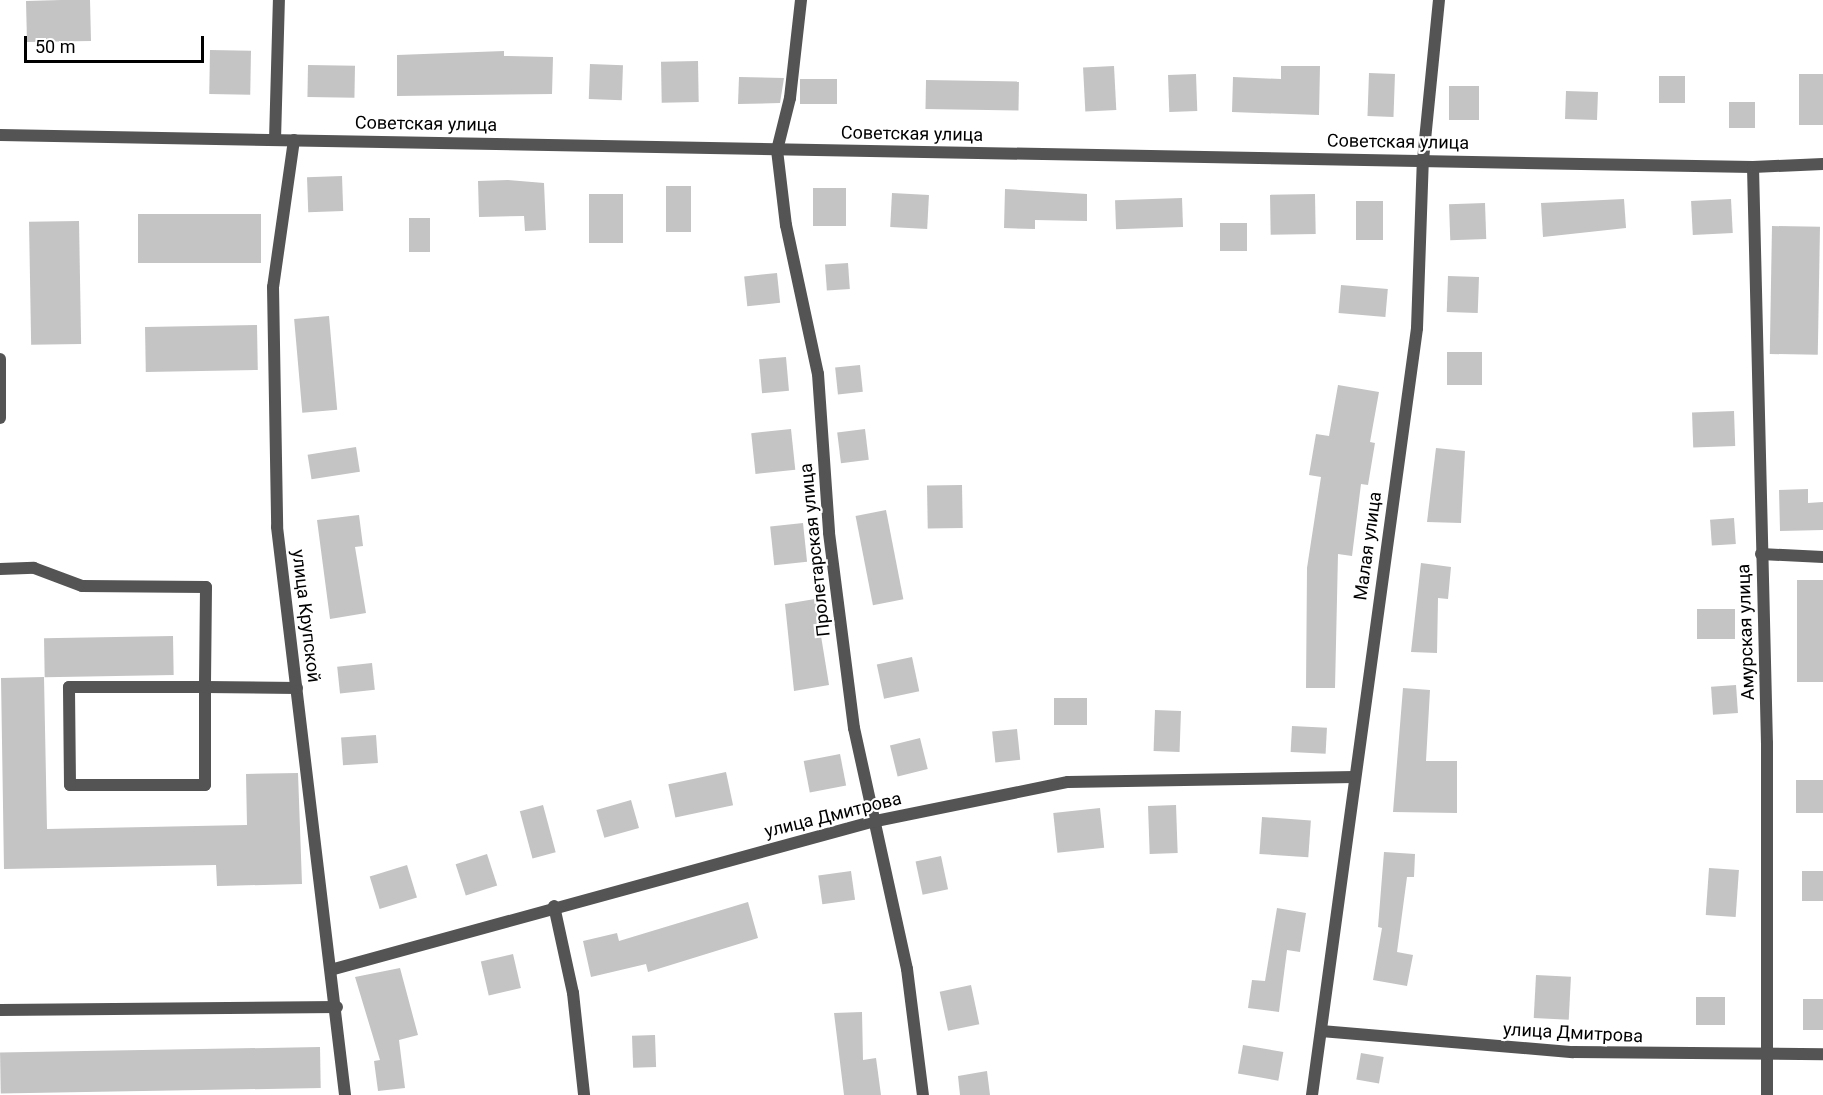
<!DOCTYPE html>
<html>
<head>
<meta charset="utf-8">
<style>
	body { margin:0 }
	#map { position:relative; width:1823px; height:1095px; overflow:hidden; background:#fff; font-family:Roboto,sans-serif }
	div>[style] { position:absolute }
	.building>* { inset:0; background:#c4c4c4; transform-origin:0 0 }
	.service>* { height:12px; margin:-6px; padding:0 6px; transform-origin:6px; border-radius:6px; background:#545454 }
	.minor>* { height:12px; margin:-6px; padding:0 6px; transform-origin:6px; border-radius:6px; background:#545454 }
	span { translate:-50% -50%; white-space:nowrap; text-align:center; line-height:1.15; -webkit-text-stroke:4.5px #fff; paint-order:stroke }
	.street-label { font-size:18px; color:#000 }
	.scale { position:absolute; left:24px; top:36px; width:180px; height:27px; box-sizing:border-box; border:3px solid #000; border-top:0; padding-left:8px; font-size:18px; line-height:21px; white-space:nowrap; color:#000; -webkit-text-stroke:4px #fff; paint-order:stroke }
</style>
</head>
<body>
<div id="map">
	<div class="building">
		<div style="clip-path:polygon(61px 0,90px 0,91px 41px,27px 42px,26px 1px)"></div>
		<div style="left:210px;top:50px;width:41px;height:44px;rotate:1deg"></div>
		<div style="clip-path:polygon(504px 51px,504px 56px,553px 57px,552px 94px,397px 96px,397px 55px)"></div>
		<div style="left:698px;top:61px;width:41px;height:37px;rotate:89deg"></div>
		<div style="left:590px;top:64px;width:33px;height:35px;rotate:2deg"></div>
		<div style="left:308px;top:65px;width:47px;height:32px;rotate:1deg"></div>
		<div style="left:1114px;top:66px;width:44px;height:31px;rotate:87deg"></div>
		<div style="clip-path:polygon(1281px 66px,1320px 66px,1319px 115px,1232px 112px,1233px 77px,1281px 79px)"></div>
		<div style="left:1369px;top:73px;width:26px;height:43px;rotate:2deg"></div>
		<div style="left:1196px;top:74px;width:37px;height:28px;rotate:88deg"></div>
		<div style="left:1799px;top:74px;width:24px;height:51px"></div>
		<div style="left:1659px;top:76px;width:26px;height:27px"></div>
		<div style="clip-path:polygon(739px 77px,784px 78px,780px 103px,738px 104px)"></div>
		<div style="left:800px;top:79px;width:37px;height:25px"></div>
		<div style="left:926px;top:80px;width:93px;height:29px;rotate:1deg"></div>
		<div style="left:1449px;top:86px;width:30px;height:34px"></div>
		<div style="left:1566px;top:91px;width:32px;height:28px;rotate:2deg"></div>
		<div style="left:1729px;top:102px;width:26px;height:26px"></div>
		<div style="left:342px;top:176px;width:35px;height:35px;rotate:88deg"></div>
		<div style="clip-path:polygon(508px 180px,544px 183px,546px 230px,525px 231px,524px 216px,479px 217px,478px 181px)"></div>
		<div style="left:666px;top:186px;width:25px;height:46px"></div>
		<div style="left:846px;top:188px;width:38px;height:33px;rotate:90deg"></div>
		<div style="clip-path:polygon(1005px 189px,1087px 194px,1087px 221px,1035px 220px,1035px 229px,1004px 228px)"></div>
		<div style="left:892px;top:193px;width:37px;height:34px;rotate:3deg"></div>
		<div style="left:589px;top:194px;width:34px;height:49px"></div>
		<div style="left:1315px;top:194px;width:40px;height:45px;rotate:89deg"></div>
		<div style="left:1182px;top:198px;width:29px;height:67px;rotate:88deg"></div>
		<div style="clip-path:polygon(1624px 199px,1626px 228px,1543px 237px,1541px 203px)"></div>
		<div style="left:1731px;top:199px;width:34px;height:40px;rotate:87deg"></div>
		<div style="left:1356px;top:201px;width:27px;height:39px"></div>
		<div style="left:1485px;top:203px;width:36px;height:36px;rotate:88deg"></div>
		<div style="left:261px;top:214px;width:49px;height:123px;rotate:90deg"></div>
		<div style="left:409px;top:218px;width:21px;height:34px"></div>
		<div style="left:79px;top:221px;width:123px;height:50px;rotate:89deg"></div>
		<div style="left:1220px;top:223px;width:27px;height:28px"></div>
		<div style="left:1772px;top:226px;width:48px;height:128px;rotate:1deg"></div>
		<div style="left:848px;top:263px;width:26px;height:23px;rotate:86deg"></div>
		<div style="left:777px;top:273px;width:30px;height:33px;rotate:84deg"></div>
		<div style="left:1448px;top:276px;width:31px;height:36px;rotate:2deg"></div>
		<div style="left:1341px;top:285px;width:47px;height:28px;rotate:5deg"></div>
		<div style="left:329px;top:316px;width:94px;height:35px;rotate:85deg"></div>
		<div style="left:257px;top:325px;width:45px;height:112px;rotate:89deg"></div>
		<div style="left:1447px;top:352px;width:35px;height:33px"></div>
		<div style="left:786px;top:357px;width:34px;height:27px;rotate:85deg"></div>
		<div style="left:860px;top:365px;width:27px;height:25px;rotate:84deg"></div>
		<div style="clip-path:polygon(1338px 385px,1379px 392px,1370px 442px,1375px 443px,1368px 485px,1361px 484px,1352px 556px,1338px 554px,1335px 688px,1306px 688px,1307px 568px,1321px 477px,1309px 475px,1316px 434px,1329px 436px)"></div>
		<div style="left:1734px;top:411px;width:35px;height:42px;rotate:88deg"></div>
		<div style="left:791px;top:429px;width:41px;height:40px;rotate:84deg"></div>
		<div style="left:865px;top:429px;width:31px;height:28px;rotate:83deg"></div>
		<div style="left:356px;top:447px;width:25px;height:49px;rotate:81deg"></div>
		<div style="clip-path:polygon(1436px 448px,1465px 451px,1461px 523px,1427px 522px)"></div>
		<div style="left:962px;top:485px;width:43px;height:35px;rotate:89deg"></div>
		<div style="clip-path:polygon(1808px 489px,1808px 503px,1823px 502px,1823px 530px,1780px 531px,1779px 490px)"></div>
		<div style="left:886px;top:510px;width:91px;height:31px;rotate:79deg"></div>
		<div style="clip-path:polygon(359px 515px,363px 546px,355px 547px,366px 613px,330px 619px,317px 520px)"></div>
		<div style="left:1734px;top:518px;width:26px;height:24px;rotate:86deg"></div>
		<div style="left:803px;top:523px;width:39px;height:33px;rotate:84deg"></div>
		<div style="clip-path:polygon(1421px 563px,1451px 567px,1448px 599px,1438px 598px,1437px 653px,1411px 652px)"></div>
		<div style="left:1823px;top:580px;width:102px;height:26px;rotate:90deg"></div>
		<div style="clip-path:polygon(815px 599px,829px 685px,794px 691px,785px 604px)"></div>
		<div style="left:1697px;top:609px;width:38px;height:30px"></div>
		<div style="left:173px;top:636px;width:39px;height:129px;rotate:89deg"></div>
		<div style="left:912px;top:657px;width:35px;height:36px;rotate:78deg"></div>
		<div style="left:372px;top:663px;width:27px;height:35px;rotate:84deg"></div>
		<div style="clip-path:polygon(44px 677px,47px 829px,247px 825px,246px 774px,298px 773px,302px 884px,217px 886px,216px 865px,4px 869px,1px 678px)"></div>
		<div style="left:1736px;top:685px;width:28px;height:25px;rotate:86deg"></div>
		<div style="clip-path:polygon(1403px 688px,1430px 690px,1426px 761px,1457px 761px,1457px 813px,1393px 812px)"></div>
		<div style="left:1054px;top:698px;width:33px;height:27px"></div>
		<div style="left:1155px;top:710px;width:26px;height:41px;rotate:2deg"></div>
		<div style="left:1292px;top:726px;width:35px;height:26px;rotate:3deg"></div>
		<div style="left:1017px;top:729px;width:31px;height:25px;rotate:84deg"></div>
		<div style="left:376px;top:735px;width:28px;height:35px;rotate:86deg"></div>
		<div style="left:920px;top:738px;width:32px;height:31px;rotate:76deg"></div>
		<div style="left:840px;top:754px;width:32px;height:37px;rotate:79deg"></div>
		<div style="left:726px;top:772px;width:34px;height:59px;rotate:78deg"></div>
		<div style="left:1823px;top:780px;width:33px;height:27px;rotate:90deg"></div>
		<div style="left:631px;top:800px;width:29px;height:36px;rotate:74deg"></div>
		<div style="left:543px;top:805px;width:49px;height:24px;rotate:75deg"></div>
		<div style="left:1176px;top:805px;width:48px;height:28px;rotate:88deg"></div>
		<div style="left:1100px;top:808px;width:40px;height:47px;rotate:84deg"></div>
		<div style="left:1262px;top:817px;width:49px;height:37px;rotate:4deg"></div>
		<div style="clip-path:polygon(1384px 852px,1415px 854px,1414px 877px,1407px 877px,1397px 952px,1413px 955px,1407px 986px,1373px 980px,1382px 928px,1378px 927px)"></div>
		<div style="left:487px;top:854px;width:33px;height:33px;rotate:72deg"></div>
		<div style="left:941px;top:856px;width:34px;height:26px;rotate:78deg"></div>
		<div style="left:407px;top:865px;width:34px;height:39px;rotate:73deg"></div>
		<div style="left:1709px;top:868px;width:30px;height:47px;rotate:4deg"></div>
		<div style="left:851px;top:871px;width:29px;height:33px;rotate:82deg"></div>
		<div style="left:1823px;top:871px;width:30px;height:21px;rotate:90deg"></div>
		<div style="clip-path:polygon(748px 902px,758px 938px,648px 972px,646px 964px,591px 977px,583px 941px,617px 933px,619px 941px)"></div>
		<div style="clip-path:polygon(1277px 908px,1306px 913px,1300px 952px,1287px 950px,1279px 1012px,1248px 1008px,1252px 980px,1265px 981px)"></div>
		<div style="left:513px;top:954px;width:35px;height:33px;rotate:77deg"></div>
		<div style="clip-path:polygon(400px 968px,418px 1035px,399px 1040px,405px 1088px,378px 1091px,374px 1061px,380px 1060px,355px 977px)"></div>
		<div style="left:1536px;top:975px;width:35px;height:43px;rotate:3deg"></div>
		<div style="left:971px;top:985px;width:40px;height:32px;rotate:78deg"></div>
		<div style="left:1696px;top:997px;width:29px;height:28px"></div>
		<div style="left:1803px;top:999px;width:20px;height:31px"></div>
		<div style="clip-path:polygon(862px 1012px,863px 1060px,876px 1058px,881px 1095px,844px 1095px,834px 1013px)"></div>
		<div style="left:655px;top:1035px;width:32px;height:23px;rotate:88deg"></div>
		<div style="left:1243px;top:1045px;width:41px;height:29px;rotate:10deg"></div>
		<div style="left:320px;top:1047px;width:41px;height:320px;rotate:89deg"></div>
		<div style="left:1361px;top:1053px;width:23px;height:27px;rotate:10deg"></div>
		<div style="clip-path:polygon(987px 1071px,990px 1095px,960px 1095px,958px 1076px)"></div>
	</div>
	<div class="service">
		<div style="left:0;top:359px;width:59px;rotate:90deg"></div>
		<div style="left:0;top:569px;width:34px;rotate:-2deg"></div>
		<div style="left:34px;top:568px;width:51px;rotate:20.6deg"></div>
		<div style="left:82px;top:586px;width:124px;rotate:0.5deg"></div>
		<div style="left:206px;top:587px;width:100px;rotate:90.6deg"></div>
		<div style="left:205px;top:687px;width:98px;rotate:90deg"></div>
		<div style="left:205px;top:785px;width:135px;rotate:180deg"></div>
		<div style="left:70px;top:785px;width:98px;rotate:-90.6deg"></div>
		<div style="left:69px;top:687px;width:136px"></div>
		<div style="left:205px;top:687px;width:92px;rotate:0.6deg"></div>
		<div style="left:0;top:1010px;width:337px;rotate:-0.5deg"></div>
	</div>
	<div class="minor">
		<div style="left:801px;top:0;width:99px;rotate:96.4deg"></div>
		<div style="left:790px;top:98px;width:54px;rotate:104deg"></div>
		<div style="left:777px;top:150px;width:76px;rotate:83.2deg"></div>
		<div style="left:786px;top:225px;width:152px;rotate:77.9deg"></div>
		<div style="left:818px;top:374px;width:159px;rotate:86deg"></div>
		<div style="left:829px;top:533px;width:197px;rotate:82.7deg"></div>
		<div style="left:854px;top:728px;width:247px;rotate:77.6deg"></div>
		<div style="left:907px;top:969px;width:127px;rotate:82.8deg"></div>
		<div style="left:0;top:135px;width:1753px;rotate:1.05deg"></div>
		<div style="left:1753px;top:167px;width:70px;rotate:-2.5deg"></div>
		<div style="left:275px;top:140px;width:140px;rotate:-88.4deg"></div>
		<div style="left:294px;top:140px;width:148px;rotate:98.1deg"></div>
		<div style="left:273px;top:287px;width:240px;rotate:89deg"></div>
		<div style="left:277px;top:527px;width:572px;rotate:83.17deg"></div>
		<div style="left:1753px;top:167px;width:576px;rotate:88.61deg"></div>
		<div style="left:1767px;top:743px;width:352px;rotate:90deg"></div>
		<div style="left:1761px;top:554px;width:62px;rotate:2.8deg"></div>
		<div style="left:554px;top:906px;width:89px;rotate:77.7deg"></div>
		<div style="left:573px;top:993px;width:103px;rotate:83.8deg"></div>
		<div style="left:334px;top:969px;width:557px;rotate:-15.31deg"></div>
		<div style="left:871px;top:822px;width:201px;rotate:-11.5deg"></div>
		<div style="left:1068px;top:782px;width:286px;rotate:-1deg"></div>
		<div style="left:1321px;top:1031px;width:253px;rotate:4.8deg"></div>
		<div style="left:1573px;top:1052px;width:250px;rotate:0.5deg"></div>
		<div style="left:1312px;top:1095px;width:774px;rotate:-82.2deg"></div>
		<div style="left:1417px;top:328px;width:168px;rotate:-88deg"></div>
		<div style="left:1423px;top:160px;width:161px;rotate:-84.3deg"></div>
	</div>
	<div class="street-label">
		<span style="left:426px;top:124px;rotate:1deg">Советская улица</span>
		<span style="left:912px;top:134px;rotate:1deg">Советская улица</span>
		<span style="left:1398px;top:142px;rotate:1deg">Советская улица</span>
		<span style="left:1368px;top:546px;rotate:-82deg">Малая улица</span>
		<span style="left:815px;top:550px;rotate:-96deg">Пролетарская улица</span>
		<span style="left:306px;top:616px;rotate:83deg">улица Крупской</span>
		<span style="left:1746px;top:632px;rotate:-92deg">Амурская улица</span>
		<span style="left:833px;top:815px;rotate:-14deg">улица Дмитрова</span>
		<span style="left:1573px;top:1033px;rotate:3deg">улица Дмитрова</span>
	</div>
	<div class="scale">50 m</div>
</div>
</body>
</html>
